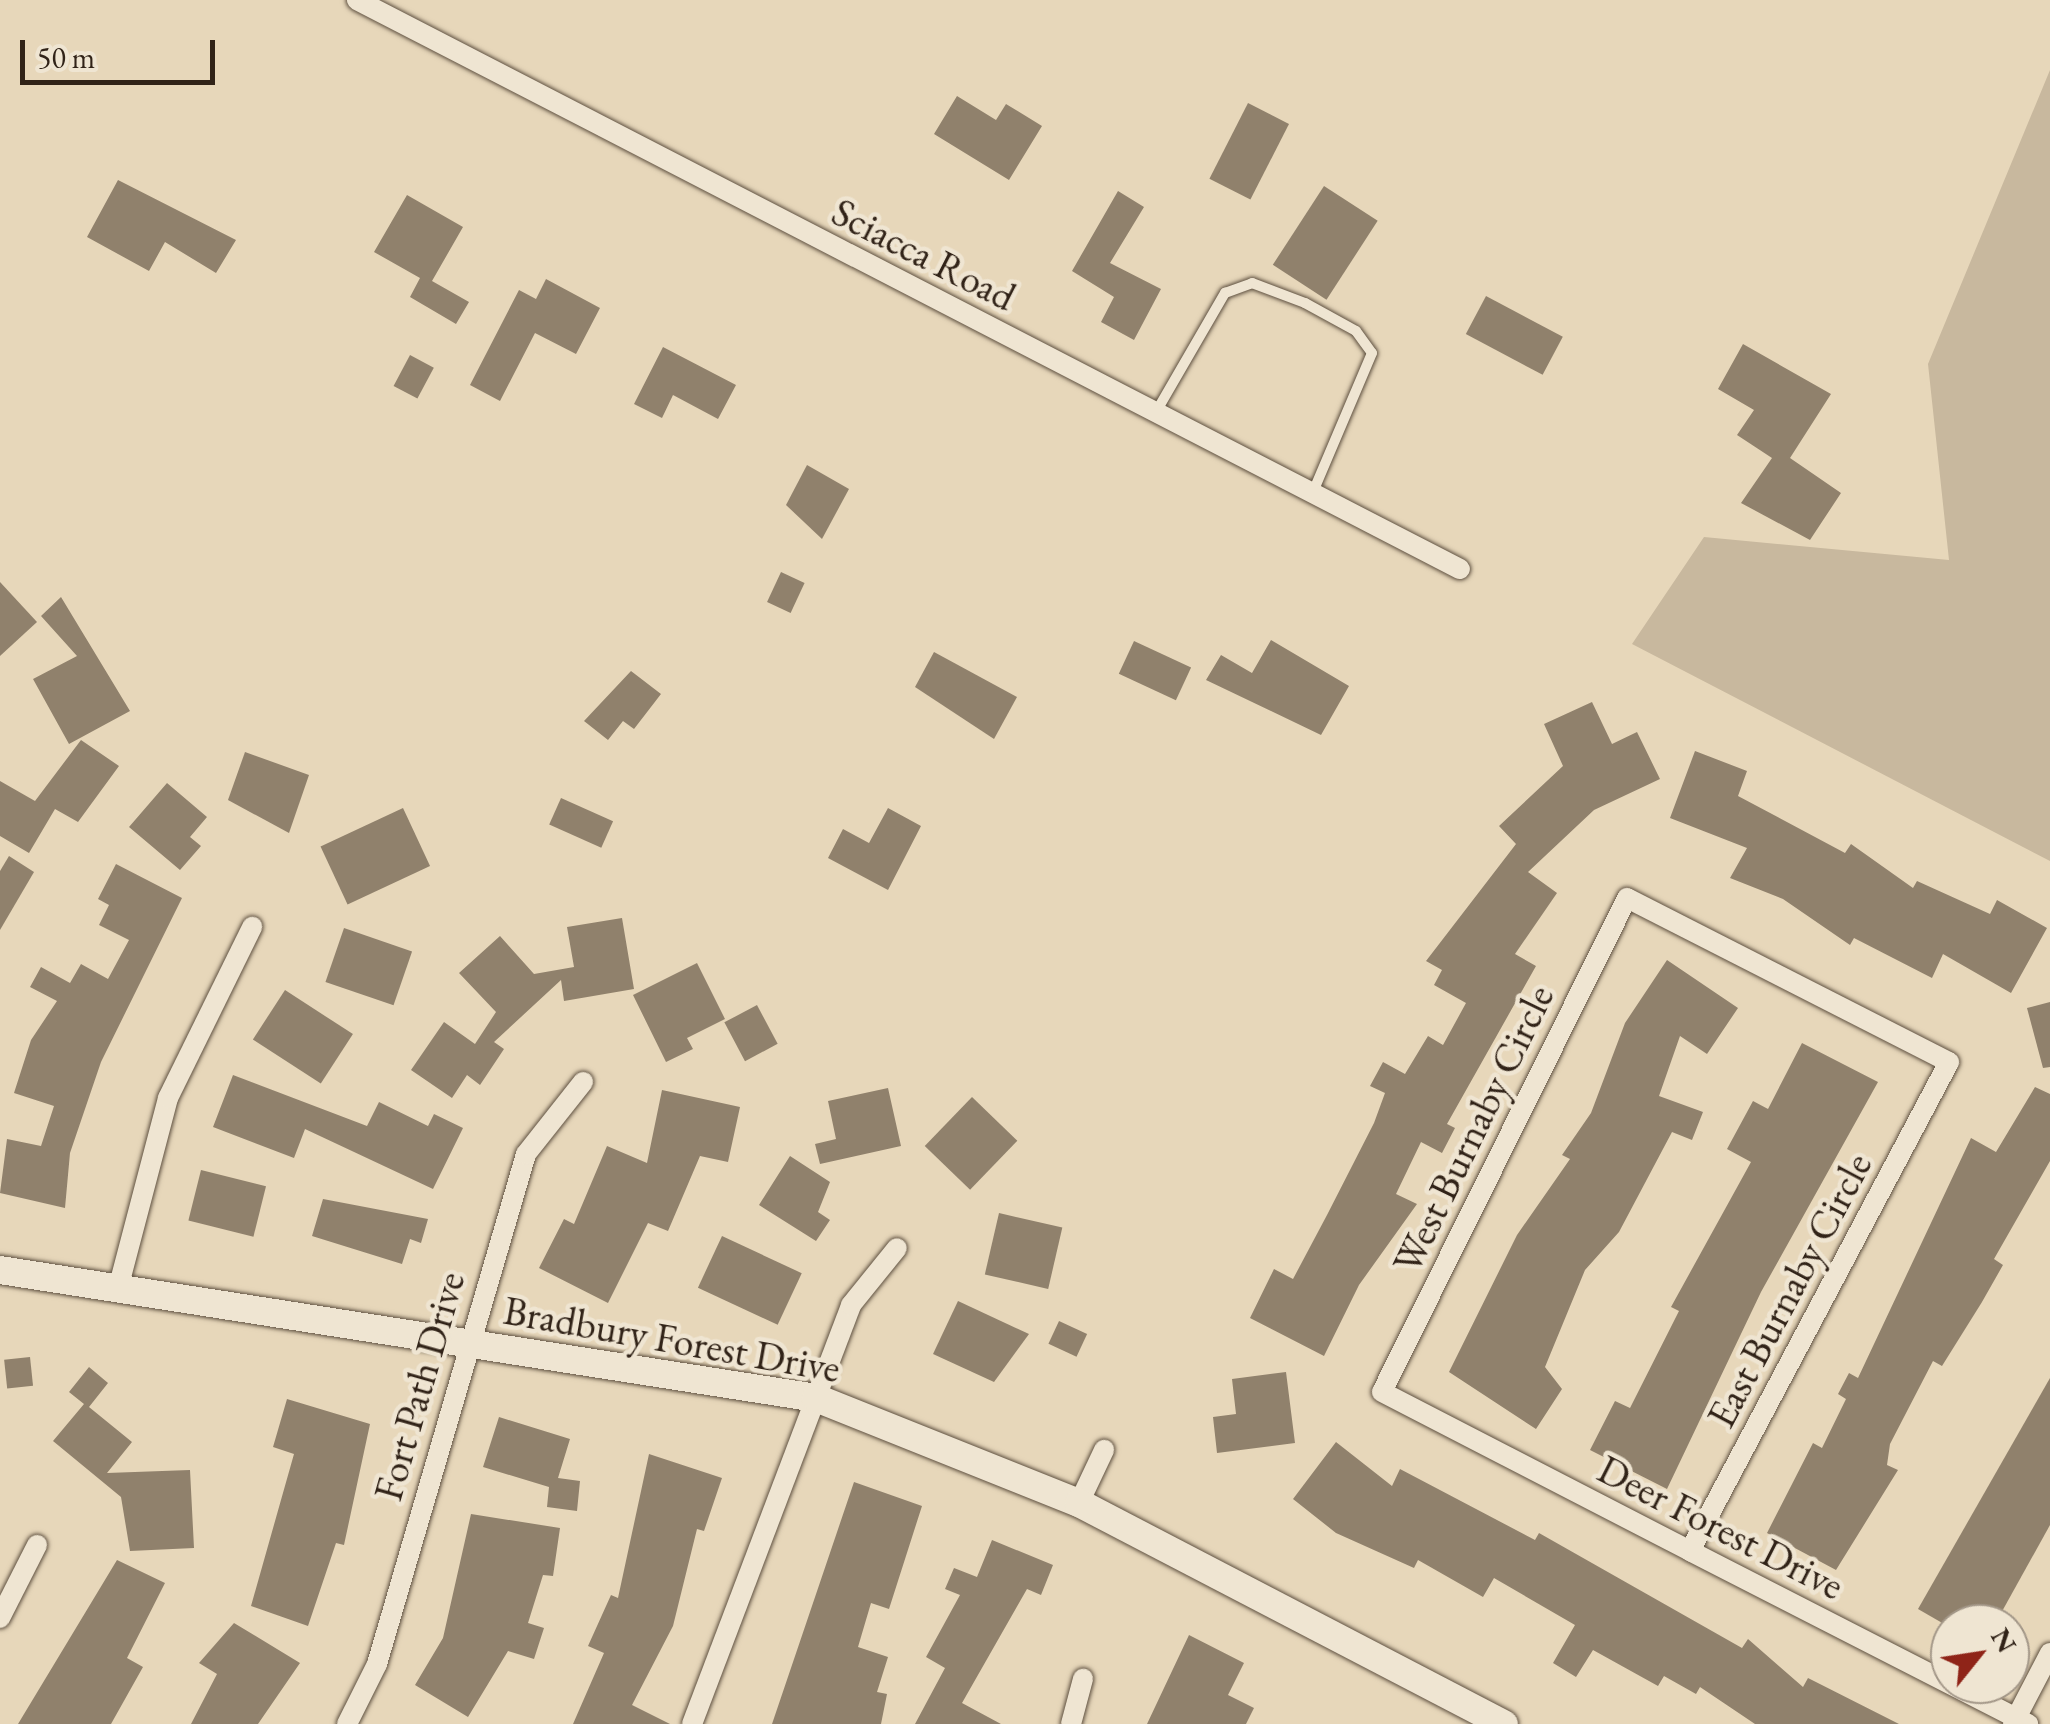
<!DOCTYPE html>
<html>
<head>
<meta charset="utf-8">
<style>
	body { margin:0 }
	#map { position:relative; width:2050px; height:1724px; overflow:hidden; background:#e7d7ba; font-family:"EB Garamond",serif }
	div>[style] { position:absolute }
	.green>* { inset:0; background:#c8b89e }
	.building>* { inset:0; background:#90816c; transform-origin:0 0 }
	.roads { filter:drop-shadow(0 0 2px #5e5040) drop-shadow(0 0 2px #5e5040) }
	.service>* { height:10px; margin:-5px; padding:0 5px; transform-origin:5px; border-radius:5px; background:#efe5d2 }
	.minor>* { height:20px; margin:-10px; padding:0 10px; transform-origin:10px; border-radius:10px; background:#efe5d2 }
	.tertiary>* { height:28px; margin:-14px; padding:0 14px; transform-origin:14px; border-radius:14px; background:#efe5d2 }
	span { translate:-50% -50%; white-space:nowrap; text-align:center; line-height:1.15; -webkit-text-stroke:9px #efe5d2; paint-order:stroke }
	.street-label { font-size:40px; color:#312318 }
	.north { position:absolute; left:1930px; top:1604px; width:100px; height:100px; box-sizing:border-box; background:#efe5d2; border:2px solid #a39788; border-radius:50%; rotate:60deg; font-size:28px; font-weight:700; line-height:40px; text-align:center; color:#312318 }
	.north::after { content:''; display:block; margin:auto; width:35px; height:45px; background:#8f2418; clip-path:polygon(50% 0,100% 100%,50% 72%,0 100%) }
	.scale { position:absolute; left:20px; top:40px; width:195px; height:45px; box-sizing:border-box; border:5px solid #312318; border-top:0; padding-left:12px; font-size:30px; line-height:35px; white-space:nowrap; color:#312318; -webkit-text-stroke:8px #efe5d2; paint-order:stroke }
</style>
</head>
<body>
<div id="map">
	<div class="green">
		<div style="clip-path:polygon(2050px 70px,2050px 861px,1632px 644px,1704px 537px,1949px 560px,1928px 364px)"></div>
	</div>
	<div class="building">
		<div style="clip-path:polygon(957px 96px,996px 120px,1006px 104px,1042px 126px,1009px 180px,934px 134px)"></div>
		<div style="left:1248px;top:103px;width:46px;height:85px;rotate:27deg"></div>
		<div style="clip-path:polygon(118px 180px,236px 240px,216px 273px,165px 242px,149px 271px,87px 237px)"></div>
		<div style="left:1324px;top:186px;width:64px;height:94px;rotate:33deg"></div>
		<div style="clip-path:polygon(1118px 191px,1144px 207px,1110px 263px,1161px 289px,1134px 340px,1101px 322px,1114px 297px,1072px 271px)"></div>
		<div style="clip-path:polygon(407px 195px,463px 227px,432px 281px,469px 302px,456px 324px,410px 297px,420px 278px,374px 252px)"></div>
		<div style="clip-path:polygon(546px 279px,600px 308px,576px 354px,535px 333px,500px 401px,470px 385px,519px 290px,536px 299px)"></div>
		<div style="left:1486px;top:296px;width:87px;height:43px;rotate:28deg"></div>
		<div style="clip-path:polygon(1743px 344px,1831px 394px,1790px 458px,1841px 493px,1810px 540px,1741px 503px,1772px 458px,1737px 435px,1754px 410px,1718px 389px)"></div>
		<div style="clip-path:polygon(663px 347px,736px 385px,718px 419px,673px 395px,662px 418px,634px 404px)"></div>
		<div style="left:410px;top:355px;width:27px;height:35px;rotate:28deg"></div>
		<div style="clip-path:polygon(807px 465px,849px 489px,822px 539px,786px 505px)"></div>
		<div style="left:781px;top:572px;width:26px;height:33px;rotate:25deg"></div>
		<div style="clip-path:polygon(0 582px,37px 622px,0 656px)"></div>
		<div style="clip-path:polygon(61px 597px,130px 711px,69px 744px,33px 679px,77px 656px,41px 616px)"></div>
		<div style="clip-path:polygon(1271px 640px,1349px 686px,1321px 735px,1206px 680px,1221px 655px,1252px 673px)"></div>
		<div style="left:1134px;top:641px;width:63px;height:36px;rotate:25deg"></div>
		<div style="clip-path:polygon(934px 652px,1017px 697px,994px 739px,915px 687px)"></div>
		<div style="clip-path:polygon(631px 671px,661px 694px,634px 729px,623px 721px,608px 740px,584px 721px)"></div>
		<div style="clip-path:polygon(1592px 702px,1612px 744px,1637px 732px,1660px 779px,1594px 810px,1528px 872px,1557px 893px,1515px 954px,1536px 966px,1447px 1124px,1455px 1128px,1442px 1153px,1421px 1142px,1396px 1194px,1417px 1204px,1359px 1285px,1324px 1356px,1250px 1318px,1274px 1269px,1293px 1279px,1327px 1215px,1374px 1123px,1385px 1093px,1370px 1086px,1383px 1062px,1405px 1074px,1428px 1036px,1443px 1045px,1466px 1003px,1434px 985px,1442px 970px,1426px 961px,1516px 844px,1499px 826px,1563px 766px,1544px 724px)"></div>
		<div style="clip-path:polygon(81px 740px,119px 766px,78px 822px,55px 809px,29px 853px,0 836px,0 781px,35px 801px)"></div>
		<div style="clip-path:polygon(1695px 751px,1747px 771px,1738px 796px,1845px 853px,1851px 844px,1913px 888px,1917px 881px,1990px 914px,1997px 900px,2047px 928px,2011px 993px,1943px 954px,1932px 978px,1854px 938px,1850px 945px,1783px 899px,1730px 878px,1747px 848px,1670px 818px)"></div>
		<div style="clip-path:polygon(245px 752px,309px 775px,289px 833px,228px 800px)"></div>
		<div style="clip-path:polygon(167px 783px,207px 817px,190px 837px,201px 846px,180px 870px,129px 827px)"></div>
		<div style="left:561px;top:798px;width:57px;height:29px;rotate:24deg"></div>
		<div style="left:403px;top:808px;width:64px;height:91px;rotate:65deg"></div>
		<div style="clip-path:polygon(888px 808px,921px 826px,888px 890px,828px 858px,843px 829px,869px 843px)"></div>
		<div style="clip-path:polygon(9px 856px,34px 872px,0 930px,0 871px)"></div>
		<div style="clip-path:polygon(116px 864px,182px 898px,101px 1062px,70px 1153px,65px 1208px,0 1193px,7px 1139px,41px 1146px,54px 1106px,14px 1093px,31px 1040px,57px 1001px,30px 987px,41px 967px,70px 983px,81px 964px,108px 979px,129px 940px,99px 925px,109px 905px,98px 899px)"></div>
		<div style="clip-path:polygon(622px 918px,634px 989px,564px 1001px,561px 980px,494px 1042px,504px 1049px,480px 1085px,467px 1075px,452px 1098px,411px 1070px,444px 1022px,475px 1044px,496px 1012px,459px 973px,500px 936px,534px 974px,574px 967px,567px 927px)"></div>
		<div style="left:344px;top:928px;width:72px;height:57px;rotate:19deg"></div>
		<div style="clip-path:polygon(1667px 960px,1738px 1008px,1707px 1054px,1680px 1036px,1659px 1096px,1703px 1112px,1692px 1140px,1672px 1132px,1619px 1232px,1585px 1270px,1545px 1367px,1562px 1389px,1536px 1429px,1449px 1372px,1517px 1235px,1570px 1159px,1562px 1155px,1591px 1113px,1625px 1023px)"></div>
		<div style="clip-path:polygon(697px 963px,725px 1019px,687px 1038px,693px 1049px,666px 1062px,633px 995px)"></div>
		<div style="left:285px;top:990px;width:81px;height:59px;rotate:33deg"></div>
		<div style="clip-path:polygon(2050px 1002px,2050px 1067px,2043px 1068px,2027px 1008px)"></div>
		<div style="left:757px;top:1005px;width:44px;height:37px;rotate:62deg"></div>
		<div style="clip-path:polygon(1802px 1043px,1878px 1082px,1761px 1292px,1667px 1489px,1590px 1450px,1615px 1401px,1630px 1408px,1679px 1311px,1671px 1307px,1751px 1162px,1727px 1149px,1753px 1101px,1768px 1109px)"></div>
		<div style="clip-path:polygon(233px 1075px,367px 1126px,379px 1102px,428px 1126px,434px 1114px,463px 1128px,433px 1189px,305px 1129px,294px 1158px,213px 1127px)"></div>
		<div style="clip-path:polygon(2035px 1087px,2050px 1094px,2050px 1161px,1994px 1259px,2003px 1265px,1982px 1302px,1942px 1366px,1933px 1361px,1890px 1444px,1887px 1465px,1898px 1470px,1836px 1570px,1767px 1533px,1813px 1443px,1822px 1448px,1846px 1399px,1838px 1394px,1849px 1373px,1858px 1378px,1971px 1138px,1996px 1152px)"></div>
		<div style="clip-path:polygon(888px 1088px,901px 1146px,820px 1164px,815px 1144px,836px 1139px,828px 1101px)"></div>
		<div style="clip-path:polygon(662px 1090px,740px 1107px,728px 1162px,700px 1156px,668px 1231px,648px 1223px,608px 1303px,539px 1268px,564px 1219px,574px 1224px,607px 1146px,647px 1163px)"></div>
		<div style="left:972px;top:1097px;width:63px;height:68px;rotate:44deg"></div>
		<div style="clip-path:polygon(790px 1156px,830px 1182px,818px 1212px,830px 1220px,816px 1241px,759px 1205px)"></div>
		<div style="left:201px;top:1170px;width:67px;height:52px;rotate:14deg"></div>
		<div style="clip-path:polygon(323px 1199px,428px 1219px,421px 1243px,410px 1239px,402px 1264px,312px 1236px)"></div>
		<div style="left:999px;top:1213px;width:65px;height:63px;rotate:13deg"></div>
		<div style="left:722px;top:1236px;width:88px;height:57px;rotate:25deg"></div>
		<div style="clip-path:polygon(958px 1301px,1029px 1334px,994px 1382px,933px 1354px)"></div>
		<div style="left:1059px;top:1321px;width:31px;height:25px;rotate:25deg"></div>
		<div style="left:30px;top:1357px;width:29px;height:26px;rotate:84deg"></div>
		<div style="clip-path:polygon(89px 1367px,108px 1383px,89px 1407px,132px 1442px,107px 1473px,190px 1470px,194px 1548px,130px 1551px,121px 1497px,53px 1441px,84px 1404px,69px 1392px)"></div>
		<div style="clip-path:polygon(1286px 1372px,1295px 1443px,1217px 1453px,1213px 1417px,1236px 1414px,1232px 1379px)"></div>
		<div style="clip-path:polygon(2050px 1378px,2050px 1525px,1995px 1624px,1944px 1624px,1918px 1609px)"></div>
		<div style="clip-path:polygon(287px 1399px,370px 1424px,344px 1545px,336px 1543px,308px 1626px,251px 1606px,294px 1454px,273px 1447px)"></div>
		<div style="clip-path:polygon(499px 1417px,570px 1439px,558px 1478px,580px 1481px,577px 1511px,547px 1507px,549px 1487px,483px 1467px)"></div>
		<div style="clip-path:polygon(1336px 1442px,1392px 1486px,1400px 1469px,1535px 1540px,1539px 1533px,1742px 1648px,1748px 1639px,1803px 1687px,1808px 1678px,1899px 1724px,1755px 1724px,1700px 1687px,1696px 1694px,1664px 1676px,1658px 1686px,1593px 1650px,1576px 1677px,1553px 1663px,1575px 1625px,1494px 1578px,1483px 1597px,1418px 1560px,1414px 1568px,1336px 1533px,1293px 1499px)"></div>
		<div style="clip-path:polygon(649px 1454px,722px 1478px,704px 1531px,697px 1529px,673px 1626px,632px 1705px,670px 1724px,573px 1724px,604px 1653px,588px 1646px,611px 1595px,618px 1598px)"></div>
		<div style="clip-path:polygon(854px 1482px,922px 1506px,889px 1609px,871px 1603px,858px 1647px,888px 1657px,877px 1692px,887px 1694px,881px 1724px,772px 1724px)"></div>
		<div style="clip-path:polygon(471px 1514px,560px 1528px,553px 1576px,543px 1575px,528px 1623px,544px 1628px,534px 1659px,508px 1651px,468px 1717px,415px 1685px,443px 1638px)"></div>
		<div style="clip-path:polygon(992px 1540px,1053px 1565px,1041px 1595px,1027px 1589px,962px 1703px,1001px 1724px,915px 1724px,945px 1668px,926px 1657px,960px 1595px,945px 1589px,954px 1568px,977px 1577px)"></div>
		<div style="clip-path:polygon(117px 1560px,165px 1583px,127px 1658px,143px 1667px,111px 1724px,18px 1724px)"></div>
		<div style="clip-path:polygon(234px 1623px,300px 1663px,258px 1724px,191px 1724px,217px 1674px,199px 1663px)"></div>
		<div style="clip-path:polygon(1189px 1635px,1244px 1663px,1228px 1695px,1254px 1708px,1246px 1724px,1147px 1724px)"></div>
	</div>
	<div class="roads">
		<div class="service">
			<div style="left:1156px;top:412px;width:138px;rotate:-59.9deg"></div>
			<div style="left:1225px;top:293px;width:29px;rotate:-20deg"></div>
			<div style="left:1252px;top:283px;width:57px;rotate:20.7deg"></div>
			<div style="left:1305px;top:303px;width:58px;rotate:28.8deg"></div>
			<div style="left:1356px;top:331px;width:27px;rotate:54deg"></div>
			<div style="left:1372px;top:353px;width:151px;rotate:113deg"></div>
		</div>
		<div class="minor">
			<div style="left:357px;top:0;width:1241px;rotate:27.29deg"></div>
			<div style="left:130px;top:1291px;width:14px;rotate:-135deg"></div>
			<div style="left:120px;top:1281px;width:189px;rotate:-75.3deg"></div>
			<div style="left:168px;top:1098px;width:191px;rotate:-63.8deg"></div>
			<div style="left:1079px;top:1503px;width:59px;rotate:-64.7deg"></div>
			<div style="left:1690px;top:1551px;width:553px;rotate:-62.09deg"></div>
			<div style="left:1949px;top:1062px;width:361px;rotate:-153deg"></div>
			<div style="left:1627px;top:898px;width:551px;rotate:116.38deg"></div>
			<div style="left:1382px;top:1392px;width:347px;rotate:27.3deg"></div>
			<div style="left:1690px;top:1551px;width:380px;rotate:27.1deg"></div>
			<div style="left:0;top:1618px;width:82px;rotate:-63.1deg"></div>
			<div style="left:347px;top:1724px;width:67px;rotate:-63.4deg"></div>
			<div style="left:377px;top:1664px;width:531px;rotate:-73.71deg"></div>
			<div style="left:526px;top:1154px;width:92px;rotate:-51.6deg"></div>
			<div style="left:692px;top:1724px;width:448px;rotate:-69.2deg"></div>
			<div style="left:851px;top:1305px;width:73px;rotate:-51.1deg"></div>
			<div style="left:1071px;top:1724px;width:47px;rotate:-75.1deg"></div>
			<div style="left:2013px;top:1724px;width:80px;rotate:-62.5deg"></div>
		</div>
		<div class="tertiary">
			<div style="left:0;top:1270px;width:826px;rotate:8.91deg"></div>
			<div style="left:816px;top:1398px;width:283px;rotate:21.8deg"></div>
			<div style="left:1079px;top:1503px;width:479px;rotate:27.5deg"></div>
		</div>
	</div>
	<div class="street-label">
		<span style="left:924px;top:254px;rotate:27deg">Sciacca Road</span>
		<span style="left:1473px;top:1129px;rotate:-64deg">West Burnaby Circle</span>
		<span style="left:1789px;top:1290px;rotate:-62deg">East Burnaby Circle</span>
		<span style="left:672px;top:1339px;rotate:10deg">Bradbury Forest Drive</span>
		<span style="left:419px;top:1386px;rotate:-74deg">Fort Path Drive</span>
		<span style="left:1721px;top:1527px;rotate:27deg">Deer Forest Drive</span>
	</div>
	<div class="north">N</div>
	<div class="scale">50 m</div>
</div>
</body>
</html>
